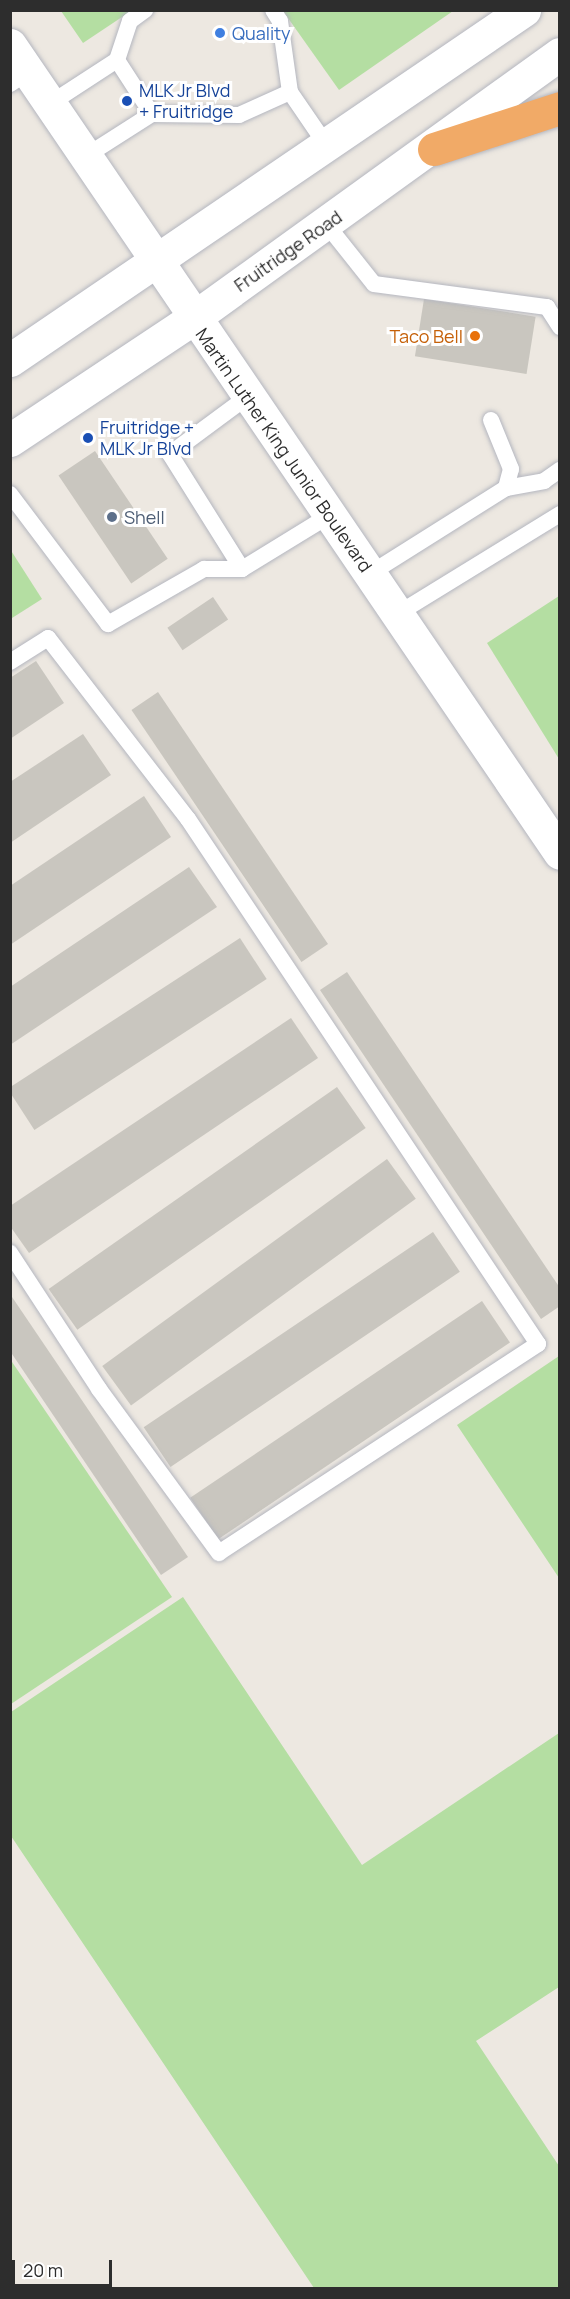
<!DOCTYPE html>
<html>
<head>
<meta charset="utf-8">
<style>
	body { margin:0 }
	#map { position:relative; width:570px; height:2299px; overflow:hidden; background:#ede8e1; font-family:Manrope,sans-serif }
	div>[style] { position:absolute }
	.green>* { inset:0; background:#b4dea2 }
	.building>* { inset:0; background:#c9c6bf; transform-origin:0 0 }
	.roads { filter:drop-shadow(0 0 2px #b4b6bf) drop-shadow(0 0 2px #b4b6bf) }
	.lane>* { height:16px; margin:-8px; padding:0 8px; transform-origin:8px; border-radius:8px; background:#fff }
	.secondary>* { height:33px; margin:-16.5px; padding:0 16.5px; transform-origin:16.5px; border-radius:16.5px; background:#fff }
	.highway>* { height:33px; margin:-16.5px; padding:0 16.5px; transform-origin:16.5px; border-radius:16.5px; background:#f1aa67 }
	.dots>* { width:16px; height:16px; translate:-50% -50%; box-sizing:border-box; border:3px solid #fff; border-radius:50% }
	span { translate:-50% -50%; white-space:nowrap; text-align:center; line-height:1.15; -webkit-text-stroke:6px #fff; paint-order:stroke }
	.shop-label { font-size:18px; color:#366cbe }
	.left { translate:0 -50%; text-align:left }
	.transit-label { font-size:18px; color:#164399 }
	.street-label { font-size:18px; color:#2d2d2d }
	.food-label { font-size:18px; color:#c56008 }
	.right { translate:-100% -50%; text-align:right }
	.service-label { font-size:18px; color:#4e5e75 }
	.frame { position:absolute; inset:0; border:12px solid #2d2d2d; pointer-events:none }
	.scale { position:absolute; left:12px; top:2260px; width:100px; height:27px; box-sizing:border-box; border:3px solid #2d2d2d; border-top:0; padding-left:8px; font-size:18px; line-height:21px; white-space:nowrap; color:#2d2d2d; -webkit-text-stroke:4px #fff; paint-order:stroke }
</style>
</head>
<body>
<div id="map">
	<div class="green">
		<div style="clip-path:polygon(61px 11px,131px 11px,83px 43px)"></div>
		<div style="clip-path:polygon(283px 11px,453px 11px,339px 90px)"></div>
		<div style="clip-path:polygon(10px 549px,42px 599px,12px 618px,10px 617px)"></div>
		<div style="clip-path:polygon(559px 596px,559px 759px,487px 643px)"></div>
		<div style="clip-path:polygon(559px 1356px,559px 1578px,457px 1425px)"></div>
		<div style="clip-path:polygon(10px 1359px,172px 1597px,11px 1704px,10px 1704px)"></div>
		<div style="clip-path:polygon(183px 1597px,362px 1865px,559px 1733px,559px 1987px,476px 2041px,559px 2166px,559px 2288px,314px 2288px,11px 1836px,11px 1712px)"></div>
	</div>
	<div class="building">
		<div style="left:424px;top:299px;width:113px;height:58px;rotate:9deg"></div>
		<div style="left:95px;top:451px;width:130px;height:44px;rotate:56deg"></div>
		<div style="left:213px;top:597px;width:27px;height:55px;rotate:56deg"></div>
		<div style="clip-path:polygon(36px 661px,64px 703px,10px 739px,10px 678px)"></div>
		<div style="left:158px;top:692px;width:304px;height:32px;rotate:56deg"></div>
		<div style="clip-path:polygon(83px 734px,111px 775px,10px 843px,10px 782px)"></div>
		<div style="clip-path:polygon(144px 796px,171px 837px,10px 945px,10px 886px)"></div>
		<div style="clip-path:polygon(189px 867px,217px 907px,10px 1045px,10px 987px)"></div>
		<div style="left:240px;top:938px;width:49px;height:277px;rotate:57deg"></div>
		<div style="clip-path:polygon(347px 972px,560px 1288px,560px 1306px,541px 1319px,320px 990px)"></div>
		<div style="clip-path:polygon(291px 1018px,318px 1058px,29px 1253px,10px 1226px,10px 1206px)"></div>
		<div style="left:337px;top:1087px;width:50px;height:352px;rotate:55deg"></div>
		<div style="left:387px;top:1159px;width:49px;height:352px;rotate:54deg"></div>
		<div style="left:433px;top:1232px;width:48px;height:349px;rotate:56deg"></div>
		<div style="clip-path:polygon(10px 1294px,188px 1557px,161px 1575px,10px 1351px)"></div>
		<div style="left:482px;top:1301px;width:50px;height:352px;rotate:56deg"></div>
	</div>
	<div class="roads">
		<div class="lane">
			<div style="left:273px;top:10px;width:13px;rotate:58deg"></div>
			<div style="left:280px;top:21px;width:72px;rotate:82deg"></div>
			<div style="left:290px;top:92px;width:65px;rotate:55.6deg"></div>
			<div style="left:117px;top:60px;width:64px;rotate:57.1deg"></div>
			<div style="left:152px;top:114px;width:87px;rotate:0.7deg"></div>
			<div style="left:239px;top:115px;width:56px;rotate:-24.3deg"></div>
			<div style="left:10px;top:84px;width:22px;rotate:-34deg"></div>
			<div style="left:51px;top:103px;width:79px;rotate:-33.1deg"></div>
			<div style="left:117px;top:60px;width:41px;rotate:-71.6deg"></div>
			<div style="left:130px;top:21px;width:19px;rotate:-36deg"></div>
			<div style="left:86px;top:156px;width:78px;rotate:-32.5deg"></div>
			<div style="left:327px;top:225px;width:75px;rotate:51.5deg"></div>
			<div style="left:374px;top:284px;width:175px;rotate:7.6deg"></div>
			<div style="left:547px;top:307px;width:24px;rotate:57deg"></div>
			<div style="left:491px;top:420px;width:53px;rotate:67.8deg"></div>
			<div style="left:511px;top:469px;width:20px;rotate:105deg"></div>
			<div style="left:10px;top:494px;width:163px;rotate:53deg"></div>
			<div style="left:108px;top:624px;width:111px;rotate:-29.8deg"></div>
			<div style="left:204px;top:569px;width:38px"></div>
			<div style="left:242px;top:569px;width:103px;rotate:-31.5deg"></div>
			<div style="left:242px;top:569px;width:136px;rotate:-122.1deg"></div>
			<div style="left:170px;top:454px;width:96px;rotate:-36.5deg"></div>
			<div style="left:371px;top:573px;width:160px;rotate:-32.2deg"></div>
			<div style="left:506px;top:488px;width:39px;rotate:-10deg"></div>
			<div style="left:544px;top:481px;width:19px;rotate:-35deg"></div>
			<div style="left:399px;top:613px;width:189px;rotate:-31.6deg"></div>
			<div style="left:10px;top:662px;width:45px;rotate:-32.3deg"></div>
			<div style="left:48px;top:638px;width:229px;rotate:52.3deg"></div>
			<div style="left:188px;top:819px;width:631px;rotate:56.31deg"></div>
			<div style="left:538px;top:1344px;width:381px;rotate:146.8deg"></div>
			<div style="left:219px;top:1553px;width:203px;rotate:-126.2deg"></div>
			<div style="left:99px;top:1389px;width:163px;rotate:-123.2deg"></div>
		</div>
		<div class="secondary">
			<div style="left:10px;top:45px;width:977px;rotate:55.76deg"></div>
			<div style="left:10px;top:360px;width:622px;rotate:-34.25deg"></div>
			<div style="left:10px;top:440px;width:219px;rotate:-33.6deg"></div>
			<div style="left:192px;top:319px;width:453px;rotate:-35.8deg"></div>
		</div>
		<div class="highway">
			<div style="left:434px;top:149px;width:133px;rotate:-18deg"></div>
		</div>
	</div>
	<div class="dots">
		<div style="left:220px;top:33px;background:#3f7fe0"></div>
		<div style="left:127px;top:101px;background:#1a4fb4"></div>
		<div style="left:475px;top:336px;background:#e8710a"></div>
		<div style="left:88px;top:438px;background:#1a4fb4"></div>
		<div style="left:112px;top:517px;background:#5c6f8a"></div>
	</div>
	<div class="shop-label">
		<span class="left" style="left:232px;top:33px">Quality</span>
	</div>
	<div class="transit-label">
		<span class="left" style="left:139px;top:101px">MLK Jr Blvd<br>+ Fruitridge</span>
		<span class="left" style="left:100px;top:438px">Fruitridge +<br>MLK Jr Blvd</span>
	</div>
	<div class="street-label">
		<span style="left:288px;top:251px;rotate:-35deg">Fruitridge Road</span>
		<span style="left:284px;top:450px;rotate:55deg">Martin Luther King Junior Boulevard</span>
	</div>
	<div class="food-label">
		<span class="right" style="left:463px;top:336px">Taco Bell</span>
	</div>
	<div class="service-label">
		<span class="left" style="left:124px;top:517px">Shell</span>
	</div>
	<div class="frame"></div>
	<div class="scale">20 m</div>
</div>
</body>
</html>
